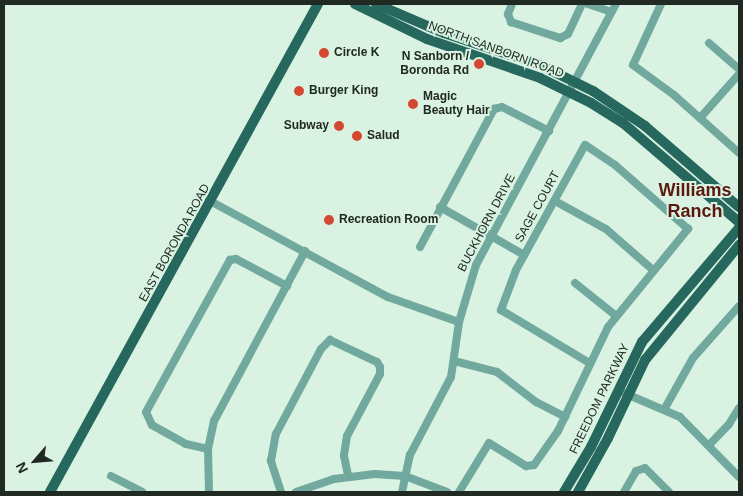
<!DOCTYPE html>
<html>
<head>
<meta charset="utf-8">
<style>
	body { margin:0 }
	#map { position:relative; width:743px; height:496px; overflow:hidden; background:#d9f2e1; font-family:Arial,sans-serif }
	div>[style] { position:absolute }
	.minor>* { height:8px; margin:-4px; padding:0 4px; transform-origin:4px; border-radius:4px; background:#71a99f }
	.major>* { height:10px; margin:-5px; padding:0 5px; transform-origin:5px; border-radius:5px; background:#26685e }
	.dots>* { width:14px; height:14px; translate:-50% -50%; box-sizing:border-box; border:2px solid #d9f2e1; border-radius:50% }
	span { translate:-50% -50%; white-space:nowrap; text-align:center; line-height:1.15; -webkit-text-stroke:4px #d9f2e1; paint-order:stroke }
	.street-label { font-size:12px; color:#202a23 }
	.poi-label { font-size:12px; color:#202a23; font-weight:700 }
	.left { translate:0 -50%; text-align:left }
	.right { translate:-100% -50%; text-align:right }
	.district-label { font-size:18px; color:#5b180e; font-weight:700 }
	.frame { position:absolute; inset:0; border:5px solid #202a23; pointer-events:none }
	.north { position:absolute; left:10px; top:436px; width:50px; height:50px; -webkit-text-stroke:4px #d9f2e1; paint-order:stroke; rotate:243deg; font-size:14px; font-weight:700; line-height:20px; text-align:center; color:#202a23 }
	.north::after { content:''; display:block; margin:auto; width:18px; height:22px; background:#202a23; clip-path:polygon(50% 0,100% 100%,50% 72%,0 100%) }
</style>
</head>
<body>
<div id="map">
	<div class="minor">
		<div style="left:512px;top:4px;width:11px;rotate:112deg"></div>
		<div style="left:508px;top:14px;width:9px;rotate:69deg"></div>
		<div style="left:511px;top:22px;width:52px;rotate:18.1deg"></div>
		<div style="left:560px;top:38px;width:9px;rotate:-27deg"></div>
		<div style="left:568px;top:34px;width:33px;rotate:-65deg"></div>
		<div style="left:588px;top:4px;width:24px;rotate:19deg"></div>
		<div style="left:661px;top:4px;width:67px;rotate:114.7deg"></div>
		<div style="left:633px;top:65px;width:51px;rotate:36.2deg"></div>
		<div style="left:674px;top:95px;width:87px;rotate:41.7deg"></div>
		<div style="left:709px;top:43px;width:40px;rotate:41deg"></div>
		<div style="left:700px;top:118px;width:59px;rotate:-48.4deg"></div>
		<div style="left:555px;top:201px;width:58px;rotate:28.8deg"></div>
		<div style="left:606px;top:229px;width:62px;rotate:41.1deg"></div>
		<div style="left:212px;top:202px;width:200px;rotate:28.4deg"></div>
		<div style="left:388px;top:297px;width:75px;rotate:19.4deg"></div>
		<div style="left:440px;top:207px;width:97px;rotate:29.7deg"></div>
		<div style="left:420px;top:247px;width:157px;rotate:-61.8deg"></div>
		<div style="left:494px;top:109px;width:8px;rotate:-14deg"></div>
		<div style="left:502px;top:107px;width:53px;rotate:27.1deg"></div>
		<div style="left:575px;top:283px;width:51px;rotate:38.7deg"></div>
		<div style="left:454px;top:361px;width:44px;rotate:14.3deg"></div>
		<div style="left:497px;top:372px;width:49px;rotate:37.6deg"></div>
		<div style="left:536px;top:402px;width:33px;rotate:27deg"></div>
		<div style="left:624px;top:393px;width:61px;rotate:23.2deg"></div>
		<div style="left:680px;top:417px;width:84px;rotate:45.5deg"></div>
		<div style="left:665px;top:408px;width:57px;rotate:-60.8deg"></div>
		<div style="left:693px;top:358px;width:69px;rotate:-48.5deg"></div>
		<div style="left:709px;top:445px;width:29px;rotate:-46deg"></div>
		<div style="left:729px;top:424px;width:19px;rotate:-58deg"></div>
		<div style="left:208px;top:449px;width:23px;rotate:-167deg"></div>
		<div style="left:186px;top:444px;width:39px;rotate:-151deg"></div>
		<div style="left:152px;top:425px;width:14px;rotate:-115deg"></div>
		<div style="left:146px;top:412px;width:174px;rotate:-61.1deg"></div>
		<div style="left:230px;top:260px;width:6px;rotate:-9deg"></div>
		<div style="left:236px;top:259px;width:58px;rotate:27.9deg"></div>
		<div style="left:111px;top:476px;width:35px;rotate:27deg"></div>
		<div style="left:209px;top:492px;width:43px;rotate:-91.3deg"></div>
		<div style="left:208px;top:449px;width:29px;rotate:-78deg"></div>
		<div style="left:214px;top:421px;width:193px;rotate:-61.8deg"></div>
		<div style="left:281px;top:492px;width:33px;rotate:-108deg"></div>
		<div style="left:271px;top:461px;width:27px;rotate:-80deg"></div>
		<div style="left:276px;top:434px;width:96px;rotate:-62.1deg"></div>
		<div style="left:321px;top:349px;width:13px;rotate:-45deg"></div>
		<div style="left:330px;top:340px;width:52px;rotate:25.1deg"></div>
		<div style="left:377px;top:362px;width:6px;rotate:59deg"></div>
		<div style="left:380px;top:367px;width:7px;rotate:90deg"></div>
		<div style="left:380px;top:374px;width:70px;rotate:118deg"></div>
		<div style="left:347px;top:436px;width:20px;rotate:99deg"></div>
		<div style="left:344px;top:456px;width:19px;rotate:78deg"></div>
		<div style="left:296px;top:492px;width:40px;rotate:-18.9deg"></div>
		<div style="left:334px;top:479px;width:41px;rotate:-7deg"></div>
		<div style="left:375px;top:474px;width:30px;rotate:4deg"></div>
		<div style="left:405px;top:476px;width:45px;rotate:20.9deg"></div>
		<div style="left:402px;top:492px;width:38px;rotate:-78deg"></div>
		<div style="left:410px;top:455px;width:88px;rotate:-62.3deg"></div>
		<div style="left:451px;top:377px;width:56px;rotate:-81.7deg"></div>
		<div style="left:459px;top:322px;width:59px;rotate:-73.4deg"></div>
		<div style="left:476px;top:265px;width:296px;rotate:-61.8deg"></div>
		<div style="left:459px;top:492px;width:57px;rotate:-58.5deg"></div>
		<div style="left:489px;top:443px;width:44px;rotate:31.9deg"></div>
		<div style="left:526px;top:466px;width:8px;rotate:-7deg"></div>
		<div style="left:534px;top:465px;width:42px;rotate:-54.8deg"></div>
		<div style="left:558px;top:431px;width:115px;rotate:-64.3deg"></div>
		<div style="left:608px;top:327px;width:127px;rotate:-50.8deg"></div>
		<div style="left:688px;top:229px;width:97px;rotate:-138.8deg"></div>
		<div style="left:615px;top:165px;width:36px;rotate:-146deg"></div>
		<div style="left:585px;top:145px;width:143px;rotate:118.9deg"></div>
		<div style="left:516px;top:270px;width:43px;rotate:110.6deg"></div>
		<div style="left:501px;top:310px;width:101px;rotate:30.9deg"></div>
		<div style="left:624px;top:492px;width:24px;rotate:-60deg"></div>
		<div style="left:636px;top:471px;width:9px;rotate:-18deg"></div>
		<div style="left:645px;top:468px;width:34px;rotate:45deg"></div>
	</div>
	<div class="major">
		<div style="left:355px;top:4px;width:80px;rotate:25.9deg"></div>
		<div style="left:427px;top:39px;width:120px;rotate:19deg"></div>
		<div style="left:540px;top:78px;width:57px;rotate:26.1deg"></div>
		<div style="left:591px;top:103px;width:38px;rotate:32deg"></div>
		<div style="left:623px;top:123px;width:153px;rotate:40.5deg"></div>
		<div style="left:376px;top:4px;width:74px;rotate:23.1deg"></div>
		<div style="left:444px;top:33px;width:101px;rotate:18.4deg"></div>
		<div style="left:540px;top:65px;width:59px;rotate:26.1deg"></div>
		<div style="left:593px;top:91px;width:63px;rotate:33.9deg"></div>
		<div style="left:645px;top:126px;width:124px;rotate:40.8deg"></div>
		<div style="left:50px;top:492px;width:557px;rotate:-61.23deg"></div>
		<div style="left:564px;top:492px;width:52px;rotate:-59deg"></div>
		<div style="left:591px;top:447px;width:117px;rotate:-64.1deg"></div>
		<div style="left:642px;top:342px;width:150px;rotate:-49.6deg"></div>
		<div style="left:578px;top:492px;width:62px;rotate:-60.9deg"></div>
		<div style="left:608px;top:438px;width:86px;rotate:-64.6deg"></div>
		<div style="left:645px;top:360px;width:149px;rotate:-50.7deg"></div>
	</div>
	<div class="dots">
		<div style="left:324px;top:53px;background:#d44832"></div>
		<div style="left:479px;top:64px;background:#d44832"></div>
		<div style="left:299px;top:91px;background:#d44832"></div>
		<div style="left:413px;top:104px;background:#d44832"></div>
		<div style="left:339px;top:126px;background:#d44832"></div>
		<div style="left:357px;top:136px;background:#d44832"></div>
		<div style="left:329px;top:220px;background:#d44832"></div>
	</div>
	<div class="street-label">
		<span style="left:496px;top:50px;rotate:20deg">NORTH SANBORN ROAD</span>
		<span style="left:538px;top:207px;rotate:-61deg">SAGE COURT</span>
		<span style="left:487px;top:223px;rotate:-62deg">BUCKHORN DRIVE</span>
		<span style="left:175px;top:243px;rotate:-61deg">EAST BORONDA ROAD</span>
		<span style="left:600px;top:399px;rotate:-64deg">FREEDOM PARKWAY</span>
	</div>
	<div class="poi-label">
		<span class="left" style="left:334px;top:53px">Circle K</span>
		<span class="right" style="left:469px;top:64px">N Sanborn /<br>Boronda Rd</span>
		<span class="left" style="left:309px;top:91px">Burger King</span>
		<span class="left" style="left:423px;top:104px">Magic<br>Beauty Hair</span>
		<span class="right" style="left:329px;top:126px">Subway</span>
		<span class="left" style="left:367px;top:136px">Salud</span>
		<span class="left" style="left:339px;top:220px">Recreation Room</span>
	</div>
	<div class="district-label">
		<span style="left:695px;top:201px">Williams<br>Ranch</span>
	</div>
	<div class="frame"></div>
	<div class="north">N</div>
</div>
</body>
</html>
